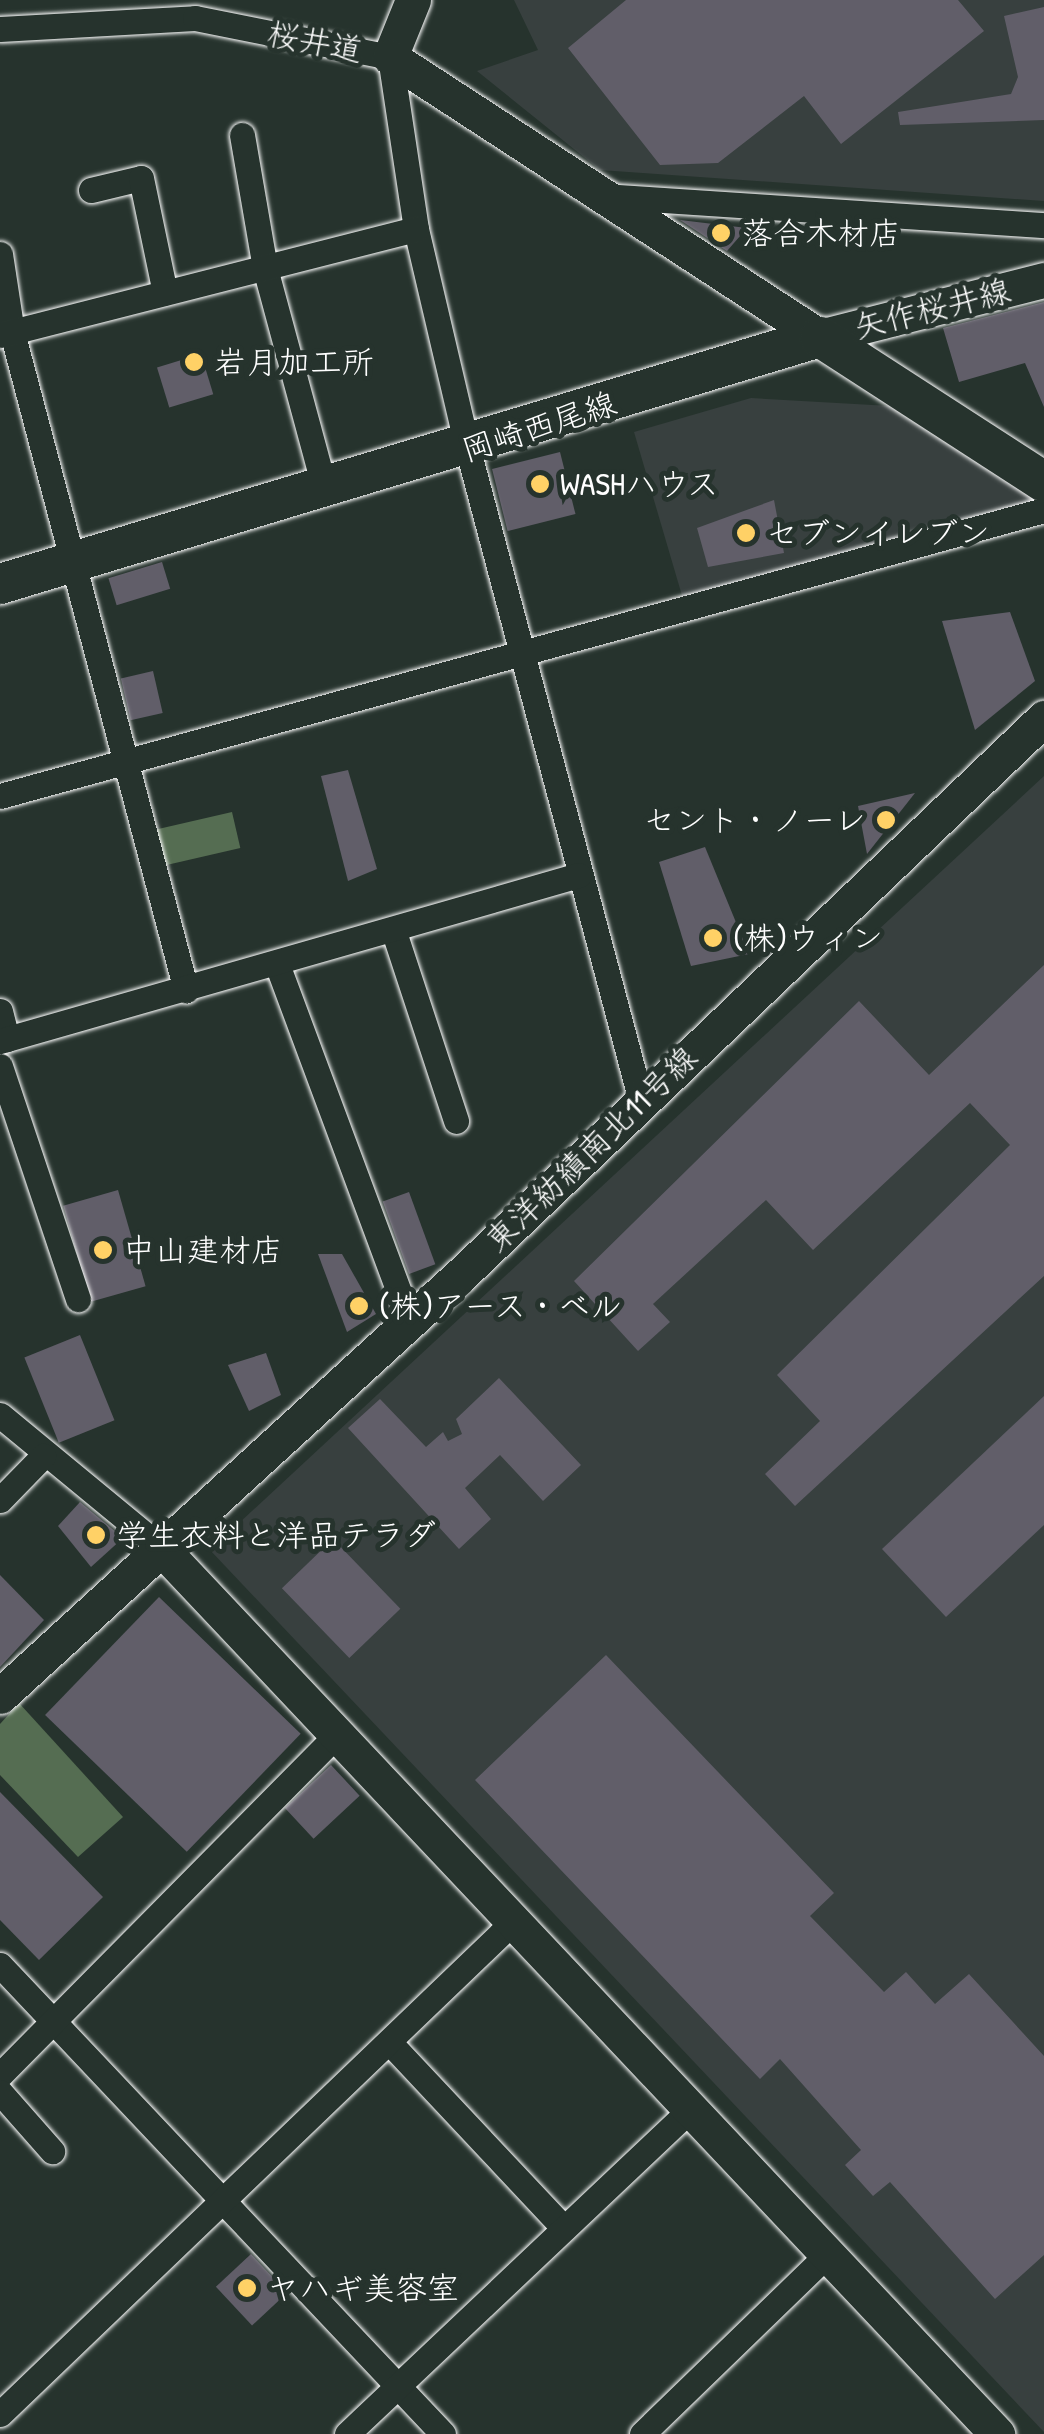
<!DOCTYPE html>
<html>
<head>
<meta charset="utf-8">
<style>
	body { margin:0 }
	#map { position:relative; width:1044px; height:2434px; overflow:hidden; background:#26332d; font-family:"Patrick Hand","Klee One",sans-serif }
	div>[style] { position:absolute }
	.built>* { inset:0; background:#38403f }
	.green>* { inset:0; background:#556d52; transform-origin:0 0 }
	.building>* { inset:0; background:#615e69; transform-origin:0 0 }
	.roads { filter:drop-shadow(0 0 2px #fff) drop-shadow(0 0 2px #fff) }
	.street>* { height:25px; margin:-12.5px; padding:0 12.5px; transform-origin:12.5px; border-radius:12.5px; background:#26332d }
	.secondary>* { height:35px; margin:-17.5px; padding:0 17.5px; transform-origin:17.5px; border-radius:17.5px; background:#26332d }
	.primary>* { height:40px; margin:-20px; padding:0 20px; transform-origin:20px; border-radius:20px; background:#26332d }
	.dots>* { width:28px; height:28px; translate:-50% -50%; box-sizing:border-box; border:5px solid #26332d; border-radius:50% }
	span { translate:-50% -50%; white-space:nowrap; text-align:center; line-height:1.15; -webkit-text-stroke:10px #26332d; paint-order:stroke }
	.street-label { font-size:32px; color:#fff }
	.poi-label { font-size:32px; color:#fff }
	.left { translate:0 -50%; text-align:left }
	.right { translate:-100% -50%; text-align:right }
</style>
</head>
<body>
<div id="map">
	<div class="built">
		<div style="clip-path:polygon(514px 0,1044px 0,1044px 201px,600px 170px,477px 71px,538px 50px)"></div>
		<div style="clip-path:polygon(751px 398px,890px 406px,1040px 503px,683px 599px,634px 432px)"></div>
		<div style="clip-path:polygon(1044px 776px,1044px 2432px,210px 1550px)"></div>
	</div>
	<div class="green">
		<div style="left:232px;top:812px;width:37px;height:79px;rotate:77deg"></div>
		<div style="clip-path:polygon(19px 1703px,123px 1817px,78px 1857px,0 1775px,0 1724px)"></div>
	</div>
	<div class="building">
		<div style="clip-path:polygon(626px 0,958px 0,984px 31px,841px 144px,804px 96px,718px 163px,660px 165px,568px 48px)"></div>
		<div style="clip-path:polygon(1044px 7px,1044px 120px,900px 125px,898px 112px,1011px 94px,1018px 77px,1004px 16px)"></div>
		<div style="clip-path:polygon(680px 220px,747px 228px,727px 251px)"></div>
		<div style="clip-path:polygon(1044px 302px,1044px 407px,1025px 363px,959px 382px,943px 328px)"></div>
		<div style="left:201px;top:354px;width:42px;height:46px;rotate:73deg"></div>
		<div style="left:560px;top:452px;width:64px;height:70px;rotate:76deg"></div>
		<div style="clip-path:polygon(774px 500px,784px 553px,708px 567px,697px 528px)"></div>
		<div style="left:162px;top:562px;width:28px;height:56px;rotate:73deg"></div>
		<div style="clip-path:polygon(1010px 612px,1035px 681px,975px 730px,942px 621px)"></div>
		<div style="left:153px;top:671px;width:43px;height:33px;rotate:77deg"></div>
		<div style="clip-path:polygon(348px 770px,377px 869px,348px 881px,321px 776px)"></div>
		<div style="clip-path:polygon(915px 793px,867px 854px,858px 806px)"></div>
		<div style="clip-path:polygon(705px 847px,749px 954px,691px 966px,659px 862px)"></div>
		<div style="clip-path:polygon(1044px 965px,1044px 1276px,795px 1506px,765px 1474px,820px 1421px,777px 1375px,1010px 1145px,970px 1103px,813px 1250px,766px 1200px,653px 1304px,670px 1322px,638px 1351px,574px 1281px,859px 1001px,929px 1075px)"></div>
		<div style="left:118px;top:1190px;width:100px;height:57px;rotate:74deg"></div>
		<div style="left:409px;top:1192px;width:77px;height:28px;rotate:70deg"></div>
		<div style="clip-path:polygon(318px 1254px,342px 1254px,376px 1314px,347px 1332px)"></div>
		<div style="left:80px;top:1335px;width:92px;height:60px;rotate:68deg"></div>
		<div style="clip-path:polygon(266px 1353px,281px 1395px,249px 1411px,228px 1365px)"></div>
		<div style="clip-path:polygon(499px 1378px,581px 1465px,543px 1501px,500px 1455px,465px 1488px,491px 1519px,459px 1549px,348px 1428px,380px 1399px,426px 1447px,443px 1432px,448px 1441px,462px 1434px,456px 1419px)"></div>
		<div style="clip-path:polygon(1044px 1396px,1044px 1525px,946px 1617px,882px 1549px)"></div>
		<div style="clip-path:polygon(80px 1502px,123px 1538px,91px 1567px,58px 1526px)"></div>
		<div style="left:333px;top:1539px;width:97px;height:71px;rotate:46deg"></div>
		<div style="clip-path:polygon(0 1575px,44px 1620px,0 1667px)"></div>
		<div style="left:159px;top:1597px;width:197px;height:164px;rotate:44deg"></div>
		<div style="clip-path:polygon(606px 1655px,834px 1893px,810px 1916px,884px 1992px,906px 1972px,935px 2004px,969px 1974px,1044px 2056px,1044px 2255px,995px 2299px,890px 2182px,873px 2196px,845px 2165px,861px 2150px,780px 2059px,760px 2079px,475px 1780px)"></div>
		<div style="left:331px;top:1765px;width:42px;height:63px;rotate:47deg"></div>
		<div style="clip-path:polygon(0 1792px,103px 1897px,39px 1960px,0 1920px)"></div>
		<div style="left:251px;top:2254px;width:53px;height:48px;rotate:47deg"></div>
	</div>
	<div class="roads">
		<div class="street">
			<div style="left:0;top:29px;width:195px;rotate:-3.2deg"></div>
			<div style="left:195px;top:18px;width:199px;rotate:11.3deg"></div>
			<div style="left:390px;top:57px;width:174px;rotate:81.4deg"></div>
			<div style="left:416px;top:229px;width:227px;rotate:76.8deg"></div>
			<div style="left:468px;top:450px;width:674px;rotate:75.12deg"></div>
			<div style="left:242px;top:135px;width:135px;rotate:80.2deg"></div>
			<div style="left:265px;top:268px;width:231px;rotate:74.9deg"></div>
			<div style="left:91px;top:190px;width:51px;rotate:-13.5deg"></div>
			<div style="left:141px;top:178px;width:117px;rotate:78.2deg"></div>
			<div style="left:604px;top:196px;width:441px;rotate:3.8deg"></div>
			<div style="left:0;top:254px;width:79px;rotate:81.3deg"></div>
			<div style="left:12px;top:332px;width:681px;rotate:75.19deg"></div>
			<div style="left:0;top:335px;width:429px;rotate:-14.3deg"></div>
			<div style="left:0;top:796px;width:1082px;rotate:-15.32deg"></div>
			<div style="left:393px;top:929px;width:202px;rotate:71.8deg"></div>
			<div style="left:277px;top:964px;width:381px;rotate:69.6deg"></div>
			<div style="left:0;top:1011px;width:29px;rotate:76deg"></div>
			<div style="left:0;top:1041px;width:602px;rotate:-16deg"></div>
			<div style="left:0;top:1066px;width:246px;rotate:71.5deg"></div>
			<div style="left:0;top:1415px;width:207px;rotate:39.5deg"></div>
			<div style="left:0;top:1500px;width:62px;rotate:-45.7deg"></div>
			<div style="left:0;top:1965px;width:645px;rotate:46.63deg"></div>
			<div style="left:390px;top:2043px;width:254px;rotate:46.8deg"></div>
			<div style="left:0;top:2075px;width:480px;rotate:-45.3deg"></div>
			<div style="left:0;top:2092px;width:79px;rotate:48.6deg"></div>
			<div style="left:0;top:2414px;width:712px;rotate:-43.81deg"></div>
			<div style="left:347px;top:2434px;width:473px;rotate:-43.4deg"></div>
			<div style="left:642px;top:2434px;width:259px;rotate:-44.1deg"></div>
		</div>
		<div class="secondary">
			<div style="left:413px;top:0;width:61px;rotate:112deg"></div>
			<div style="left:390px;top:57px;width:513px;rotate:33.07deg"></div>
			<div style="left:820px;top:337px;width:231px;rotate:-14.3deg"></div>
			<div style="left:160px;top:1547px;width:1220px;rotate:46.66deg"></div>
			<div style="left:0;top:1696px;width:630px;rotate:-42.43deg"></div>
			<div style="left:465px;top:1271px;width:801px;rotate:-43.68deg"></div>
		</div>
		<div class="primary">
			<div style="left:0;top:584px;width:856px;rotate:-16.76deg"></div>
			<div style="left:820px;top:337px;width:267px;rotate:32.9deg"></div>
		</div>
	</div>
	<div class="dots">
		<div style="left:721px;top:233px;background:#ffd166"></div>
		<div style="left:194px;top:362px;background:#ffd166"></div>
		<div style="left:540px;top:484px;background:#ffd166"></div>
		<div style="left:746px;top:533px;background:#ffd166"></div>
		<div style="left:886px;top:820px;background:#ffd166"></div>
		<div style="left:713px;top:938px;background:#ffd166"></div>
		<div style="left:103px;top:1250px;background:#ffd166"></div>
		<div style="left:359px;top:1306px;background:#ffd166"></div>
		<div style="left:96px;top:1535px;background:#ffd166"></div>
		<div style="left:247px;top:2288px;background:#ffd166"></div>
	</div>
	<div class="street-label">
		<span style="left:315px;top:42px;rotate:11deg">桜井道</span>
		<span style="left:932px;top:309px;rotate:-14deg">矢作桜井線</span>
		<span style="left:539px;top:427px;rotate:-18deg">岡崎西尾線</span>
		<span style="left:591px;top:1149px;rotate:-44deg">東洋紡績南北11号線</span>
	</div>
	<div class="poi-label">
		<span class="left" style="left:741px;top:233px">落合木材店</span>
		<span class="left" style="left:214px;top:362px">岩月加工所</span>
		<span class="left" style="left:560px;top:484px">WASHハウス</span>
		<span class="left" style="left:766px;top:533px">セブンイレブン</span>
		<span class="right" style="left:866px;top:820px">セント・ノーレ</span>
		<span class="left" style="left:733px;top:938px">(株)ウィン</span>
		<span class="left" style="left:123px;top:1250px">中山建材店</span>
		<span class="left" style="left:379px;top:1306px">(株)アース・ベル</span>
		<span class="left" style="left:116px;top:1535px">学生衣料と洋品テラダ</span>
		<span class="left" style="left:267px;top:2288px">ヤハギ美容室</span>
	</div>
</div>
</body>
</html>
